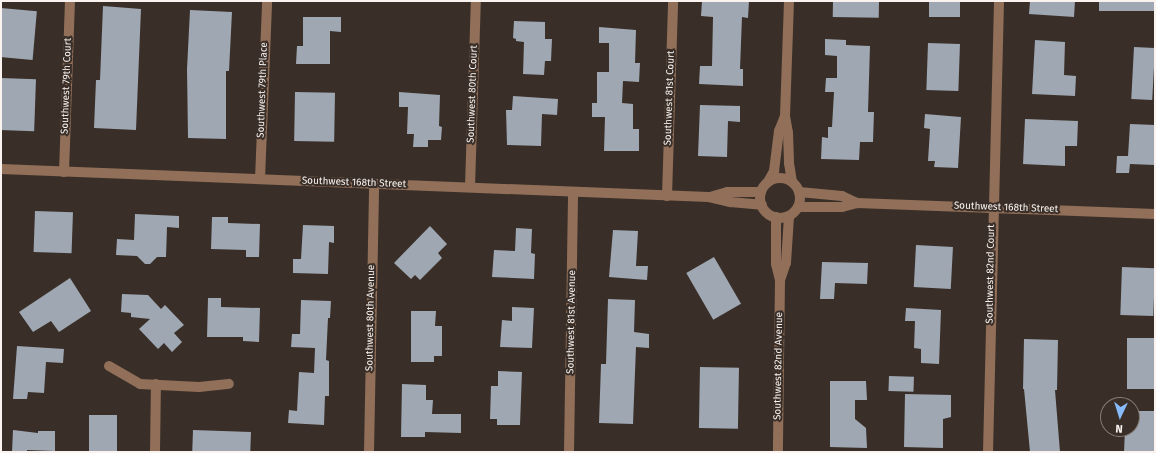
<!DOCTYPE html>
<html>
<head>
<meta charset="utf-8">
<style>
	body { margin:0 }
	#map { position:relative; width:1156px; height:453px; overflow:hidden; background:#392f28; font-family:"Fira Sans",sans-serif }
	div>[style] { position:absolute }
	.building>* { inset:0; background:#9fa7b2; transform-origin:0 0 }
	.minor>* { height:10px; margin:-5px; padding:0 5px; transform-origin:5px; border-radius:5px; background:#916f59 }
	.tertiary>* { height:10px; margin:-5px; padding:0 5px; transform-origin:5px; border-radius:5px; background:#916f59 }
	.tertiary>.ring { margin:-5px; padding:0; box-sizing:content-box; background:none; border:10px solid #916f59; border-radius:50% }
	span { translate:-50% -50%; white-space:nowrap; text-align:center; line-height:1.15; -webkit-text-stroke:4px #392f28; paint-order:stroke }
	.street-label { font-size:10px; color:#faf3ef }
	.frame { position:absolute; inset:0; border:2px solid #faf3ef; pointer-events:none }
	.north { position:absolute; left:1100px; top:397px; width:40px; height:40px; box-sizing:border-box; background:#392f28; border:1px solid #867d78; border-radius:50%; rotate:184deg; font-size:11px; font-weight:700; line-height:16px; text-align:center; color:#faf3ef }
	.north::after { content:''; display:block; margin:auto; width:14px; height:18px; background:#87bbfb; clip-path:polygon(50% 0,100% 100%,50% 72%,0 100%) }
</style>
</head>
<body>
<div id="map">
	<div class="building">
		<div style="clip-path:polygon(702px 1px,749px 1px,748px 18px,742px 17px,740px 69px,743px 69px,743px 86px,699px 84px,700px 66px,712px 66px,713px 17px,701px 16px)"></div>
		<div style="left:833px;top:1px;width:46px;height:16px;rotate:1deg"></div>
		<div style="left:929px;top:1px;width:31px;height:16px"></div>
		<div style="clip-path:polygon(1030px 1px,1075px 1px,1074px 17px,1029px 14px)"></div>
		<div style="left:1099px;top:1px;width:56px;height:10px"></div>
		<div style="clip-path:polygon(103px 6px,141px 9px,136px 130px,94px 128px,96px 80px,100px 80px)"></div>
		<div style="left:1px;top:8px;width:36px;height:49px;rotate:5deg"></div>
		<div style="clip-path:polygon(190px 10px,232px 12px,229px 71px,226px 71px,226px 139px,188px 138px,187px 69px)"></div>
		<div style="clip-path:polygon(303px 17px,341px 17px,341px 32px,330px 31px,330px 64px,296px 64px,297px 46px,303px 46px)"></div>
		<div style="clip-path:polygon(514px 21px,545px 22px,545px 39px,552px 39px,551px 61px,545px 61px,544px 75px,523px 74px,524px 42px,516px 41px,516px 39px,513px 38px)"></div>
		<div style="clip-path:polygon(599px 27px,636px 30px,635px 63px,640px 63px,639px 82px,623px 81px,622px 103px,633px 104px,633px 129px,639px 129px,639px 151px,604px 151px,605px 117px,592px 117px,592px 103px,597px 103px,597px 72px,609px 72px,609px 43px,599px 43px)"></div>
		<div style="clip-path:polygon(825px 39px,846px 40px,846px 45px,870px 46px,868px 112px,874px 112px,873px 142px,860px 142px,859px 160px,821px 159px,822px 137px,828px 138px,828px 127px,832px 127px,834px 92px,825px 92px,826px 78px,837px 78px,837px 56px,825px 55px)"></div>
		<div style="clip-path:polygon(1035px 40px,1065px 42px,1064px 75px,1076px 76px,1075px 96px,1032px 94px)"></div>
		<div style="left:928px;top:43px;width:32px;height:47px;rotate:2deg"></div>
		<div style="left:1134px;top:47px;width:21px;height:52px;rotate:3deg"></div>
		<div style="left:1px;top:78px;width:35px;height:52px;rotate:2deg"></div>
		<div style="left:295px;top:92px;width:40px;height:49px;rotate:1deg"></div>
		<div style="clip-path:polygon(399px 92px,440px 95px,439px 126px,442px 127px,441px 140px,428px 140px,428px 147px,413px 147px,414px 134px,407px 134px,408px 107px,399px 107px)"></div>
		<div style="clip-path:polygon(513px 96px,558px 99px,557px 115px,542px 114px,541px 146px,507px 145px,506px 110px,512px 110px)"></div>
		<div style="clip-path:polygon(700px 105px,740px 106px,740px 122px,728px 121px,727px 157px,698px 156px)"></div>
		<div style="clip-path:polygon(925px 114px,961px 117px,958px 168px,934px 167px,935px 161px,928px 161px,930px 129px,924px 128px)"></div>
		<div style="clip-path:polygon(1025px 119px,1078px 121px,1077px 146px,1065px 146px,1065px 166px,1023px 164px)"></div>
		<div style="clip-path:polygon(1130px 124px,1155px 125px,1155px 165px,1130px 164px,1129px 173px,1116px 173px,1117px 156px,1128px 156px)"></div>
		<div style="left:35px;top:211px;width:38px;height:41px;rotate:2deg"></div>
		<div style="clip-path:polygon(135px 214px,179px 216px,179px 228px,167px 227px,166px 257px,157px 257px,150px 264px,145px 264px,137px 256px,116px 255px,117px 239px,134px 240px)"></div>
		<div style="clip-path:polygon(212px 217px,228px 217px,228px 223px,260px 224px,259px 257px,246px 257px,246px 250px,211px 249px)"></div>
		<div style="clip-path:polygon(303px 225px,334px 226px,334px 243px,329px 242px,328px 274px,293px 273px,293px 259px,301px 259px)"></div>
		<div style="clip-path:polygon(430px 226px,447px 244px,438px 253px,442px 258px,420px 280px,415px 275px,411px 279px,394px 263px)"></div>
		<div style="clip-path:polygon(516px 228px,532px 229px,531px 253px,535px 254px,534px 279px,492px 277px,494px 250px,515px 251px)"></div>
		<div style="clip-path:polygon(613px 230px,638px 231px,636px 266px,648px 266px,647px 280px,609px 277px)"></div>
		<div style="left:916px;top:245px;width:37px;height:42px;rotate:3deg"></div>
		<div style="left:714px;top:257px;width:54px;height:32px;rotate:60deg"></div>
		<div style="clip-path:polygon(822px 262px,868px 263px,867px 284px,835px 283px,834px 299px,820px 299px)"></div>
		<div style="left:1122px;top:267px;width:33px;height:48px;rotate:2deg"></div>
		<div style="clip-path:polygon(70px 278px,91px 311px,59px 332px,51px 321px,33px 332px,19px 312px)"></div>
		<div style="clip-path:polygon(122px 294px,148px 295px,161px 309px,165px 305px,184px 325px,174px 333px,182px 342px,172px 352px,164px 343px,158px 349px,139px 329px,150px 319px,131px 317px,131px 313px,121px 312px)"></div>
		<div style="clip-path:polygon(208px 298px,221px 298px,221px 307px,260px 308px,259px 342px,243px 341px,243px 337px,207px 337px)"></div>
		<div style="clip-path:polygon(608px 299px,635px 300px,634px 332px,649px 334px,649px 348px,636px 347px,633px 424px,599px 423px,601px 364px,606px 364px)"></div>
		<div style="clip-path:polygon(301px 300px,331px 301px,330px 318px,328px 318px,326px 360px,329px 361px,329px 396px,325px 396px,324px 425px,288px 423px,289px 410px,297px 411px,299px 372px,314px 373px,315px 348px,291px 347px,292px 334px,300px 334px)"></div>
		<div style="clip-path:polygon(512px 307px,534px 308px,532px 348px,500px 347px,502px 320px,512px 321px)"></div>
		<div style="clip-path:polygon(906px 308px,941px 310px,939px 364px,921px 363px,921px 349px,914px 348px,915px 321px,905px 321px)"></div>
		<div style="clip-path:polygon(411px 311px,436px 311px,435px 326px,442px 326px,442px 356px,434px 356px,434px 362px,411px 362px)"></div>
		<div style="left:1127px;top:338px;width:28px;height:51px"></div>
		<div style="clip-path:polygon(1024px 339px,1058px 340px,1057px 390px,1055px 390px,1060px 452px,1030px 452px,1024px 389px,1023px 389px)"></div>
		<div style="clip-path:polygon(17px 346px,64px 349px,63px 363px,46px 362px,44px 393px,28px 392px,27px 399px,13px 399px)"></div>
		<div style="left:700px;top:367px;width:39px;height:61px;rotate:1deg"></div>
		<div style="clip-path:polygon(498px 371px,522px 372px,520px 425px,497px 425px,497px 419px,490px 419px,491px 386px,498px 386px)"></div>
		<div style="left:889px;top:376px;width:25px;height:15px;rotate:2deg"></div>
		<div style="clip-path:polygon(830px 381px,866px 381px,867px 400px,855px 400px,855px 419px,866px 428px,867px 448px,830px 447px)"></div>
		<div style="clip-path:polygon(402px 384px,426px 385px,426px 400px,433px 400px,432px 414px,461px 414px,461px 433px,425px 432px,425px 437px,401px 437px)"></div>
		<div style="clip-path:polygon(905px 394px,951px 395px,951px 417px,943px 419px,943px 448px,904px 447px)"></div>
		<div style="clip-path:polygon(1132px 411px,1154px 411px,1154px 452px,1124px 452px,1125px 429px,1132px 429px)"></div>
		<div style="left:89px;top:415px;width:28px;height:37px"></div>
		<div style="clip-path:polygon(13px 430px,38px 433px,38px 431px,55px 431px,55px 451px,27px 450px,27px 452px,12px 452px)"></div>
		<div style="left:193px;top:430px;width:58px;height:22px;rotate:2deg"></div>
	</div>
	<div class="minor">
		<div style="left:789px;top:1px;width:115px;rotate:92deg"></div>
		<div style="left:785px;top:116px;width:17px;rotate:80deg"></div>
		<div style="left:788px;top:133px;width:30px;rotate:88deg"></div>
		<div style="left:789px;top:163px;width:19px;rotate:81deg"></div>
		<div style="left:64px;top:172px;width:171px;rotate:-88deg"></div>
		<div style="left:260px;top:179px;width:178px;rotate:-87.7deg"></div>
		<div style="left:768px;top:182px;width:13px;rotate:-61deg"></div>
		<div style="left:774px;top:171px;width:40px;rotate:-82.9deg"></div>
		<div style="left:779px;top:131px;width:16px;rotate:-68deg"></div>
		<div style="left:470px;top:187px;width:186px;rotate:-88.2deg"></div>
		<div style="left:667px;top:196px;width:195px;rotate:-88.2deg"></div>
		<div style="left:109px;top:366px;width:36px;rotate:30deg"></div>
		<div style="left:140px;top:384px;width:59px;rotate:2.9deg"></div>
		<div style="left:199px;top:387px;width:30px;rotate:-6deg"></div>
		<div style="left:155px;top:452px;width:68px;rotate:-89.2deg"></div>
		<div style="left:369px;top:452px;width:268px;rotate:-88.9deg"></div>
		<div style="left:569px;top:452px;width:260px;rotate:-89.1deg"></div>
		<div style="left:988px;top:452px;width:451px;rotate:-88.6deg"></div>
	</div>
	<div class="tertiary">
		<div style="left:1px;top:169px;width:708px;rotate:2.27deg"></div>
		<div style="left:708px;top:197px;width:23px;rotate:13deg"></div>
		<div style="left:730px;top:202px;width:32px;rotate:5deg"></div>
		<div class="ring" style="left:760px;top:178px;width:30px;height:30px"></div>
		<div style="left:799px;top:192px;width:43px;rotate:5.3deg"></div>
		<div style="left:842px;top:196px;width:17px;rotate:25deg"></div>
		<div style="left:710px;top:197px;width:18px;rotate:-16deg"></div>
		<div style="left:727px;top:192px;width:34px"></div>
		<div style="left:798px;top:207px;width:44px"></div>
		<div style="left:842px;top:207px;width:16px;rotate:-15deg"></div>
		<div style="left:857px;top:203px;width:298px;rotate:2.1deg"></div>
		<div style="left:776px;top:217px;width:47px;rotate:90deg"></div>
		<div style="left:776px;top:264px;width:16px;rotate:76deg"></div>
		<div style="left:780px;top:280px;width:172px;rotate:90.7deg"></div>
		<div style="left:780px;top:280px;width:18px;rotate:-71deg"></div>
		<div style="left:786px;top:263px;width:47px;rotate:-86.3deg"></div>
	</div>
	<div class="street-label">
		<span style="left:67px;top:86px;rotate:-88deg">Southwest 79th Court</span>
		<span style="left:263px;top:90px;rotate:-88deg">Southwest 79th Place</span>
		<span style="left:473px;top:94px;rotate:-88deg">Southwest 80th Court</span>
		<span style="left:670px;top:98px;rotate:-88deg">Southwest 81st Court</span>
		<span style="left:354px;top:183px;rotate:2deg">Southwest 168th Street</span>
		<span style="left:1006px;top:208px;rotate:2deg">Southwest 168th Street</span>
		<span style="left:991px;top:274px;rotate:-89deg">Southwest 82nd Court</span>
		<span style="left:371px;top:318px;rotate:-89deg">Southwest 80th Avenue</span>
		<span style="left:572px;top:322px;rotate:-89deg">Southwest 81st Avenue</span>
		<span style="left:779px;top:366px;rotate:-89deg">Southwest 82nd Avenue</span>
	</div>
	<div class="frame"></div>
	<div class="north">N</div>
</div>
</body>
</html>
